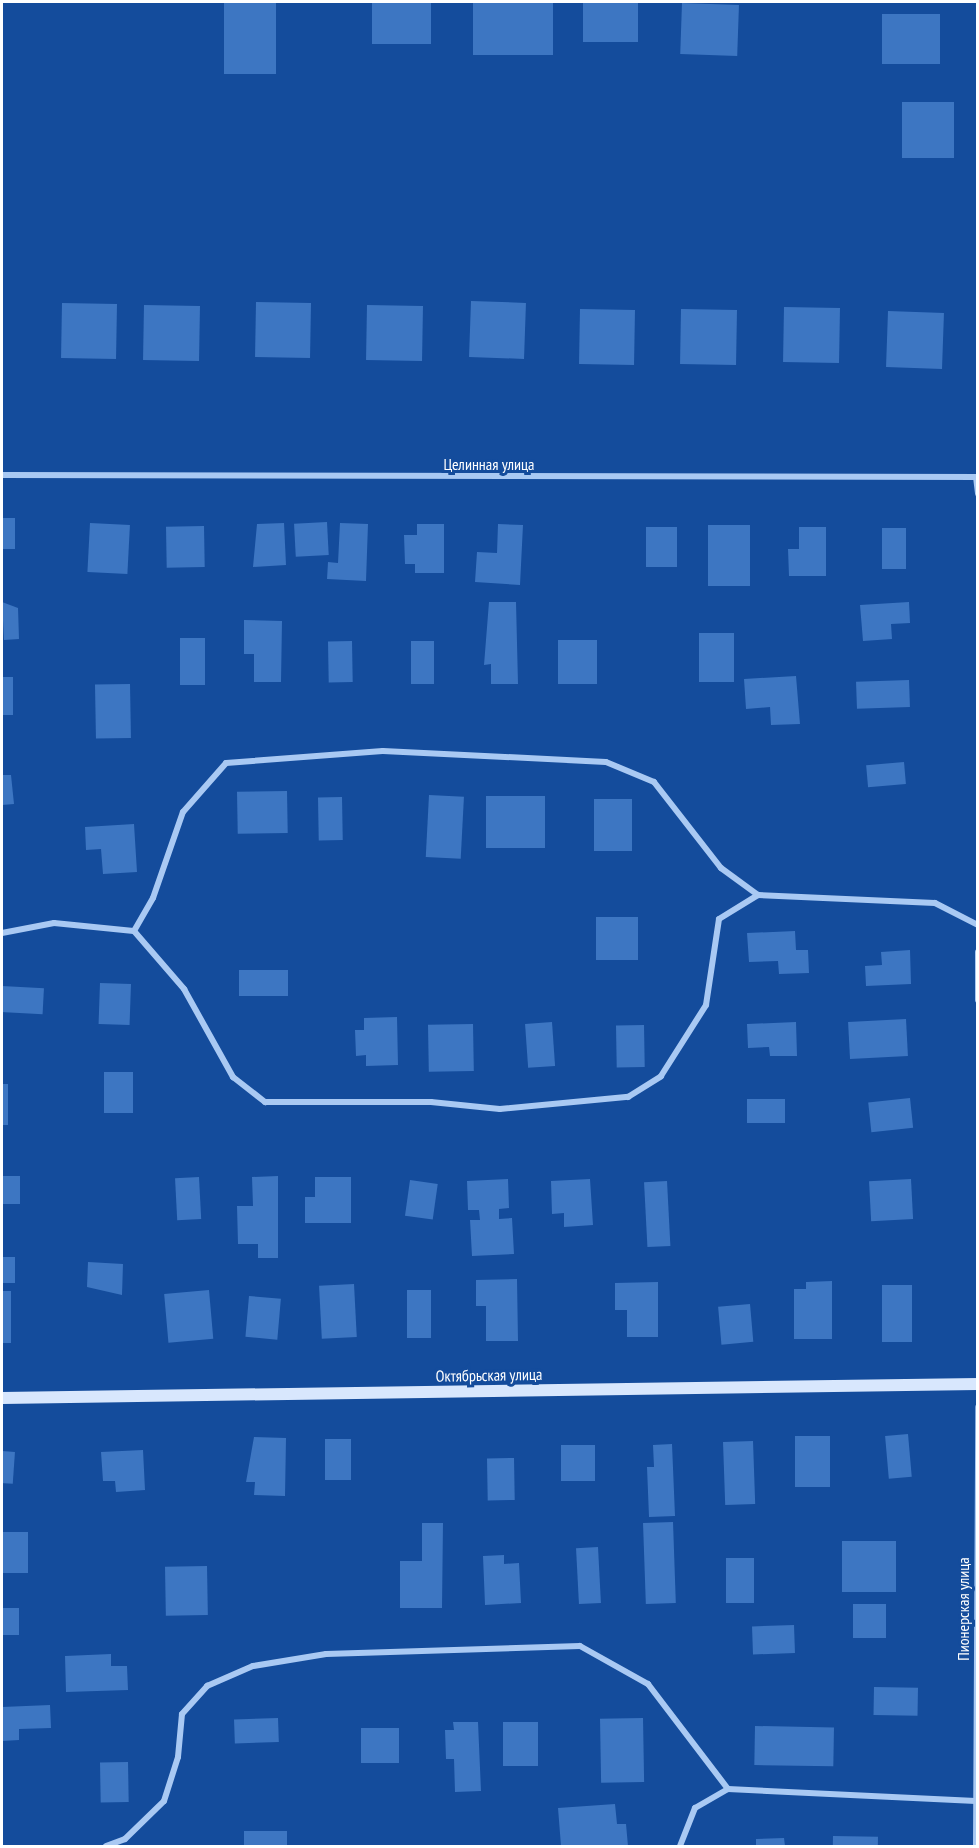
<!DOCTYPE html>
<html>
<head>
<meta charset="utf-8">
<style>
	body { margin:0 }
	#map { position:relative; width:979px; height:1848px; overflow:hidden; background:#144c9c; font-family:"PT Sans Narrow",sans-serif }
	div>[style] { position:absolute }
	.building>* { inset:0; background:#3d76c2; transform-origin:0 0 }
	.street>* { height:6px; margin:-3px; padding:0 3px; transform-origin:3px; border-radius:3px; background:#a9c9f3 }
	.secondary>* { height:12px; margin:-6px; padding:0 6px; transform-origin:6px; border-radius:6px; background:#d8e7fd }
	span { translate:-50% -50%; white-space:nowrap; text-align:center; line-height:1.15; -webkit-text-stroke:6px #144c9c; paint-order:stroke }
	.street-label { font-size:16px; color:#fff }
	.frame { position:absolute; inset:0; border:3px solid #fff; pointer-events:none }
</style>
</head>
<body>
<div id="map">
	<div class="building">
		<div style="left:224px;top:2px;width:52px;height:72px"></div>
		<div style="left:372px;top:2px;width:59px;height:42px"></div>
		<div style="left:473px;top:2px;width:80px;height:53px"></div>
		<div style="left:583px;top:2px;width:55px;height:40px"></div>
		<div style="left:682px;top:3px;width:57px;height:51px;rotate:2deg"></div>
		<div style="left:882px;top:14px;width:58px;height:50px"></div>
		<div style="left:902px;top:102px;width:52px;height:56px"></div>
		<div style="left:471px;top:301px;width:55px;height:56px;rotate:2deg"></div>
		<div style="left:256px;top:302px;width:55px;height:55px;rotate:1deg"></div>
		<div style="left:62px;top:303px;width:55px;height:55px;rotate:1deg"></div>
		<div style="left:144px;top:305px;width:56px;height:55px;rotate:1deg"></div>
		<div style="left:367px;top:305px;width:56px;height:55px;rotate:1deg"></div>
		<div style="left:784px;top:307px;width:56px;height:55px;rotate:1deg"></div>
		<div style="left:580px;top:309px;width:55px;height:55px;rotate:1deg"></div>
		<div style="left:681px;top:309px;width:56px;height:55px;rotate:1deg"></div>
		<div style="left:888px;top:311px;width:56px;height:56px;rotate:2deg"></div>
		<div style="left:2px;top:518px;width:13px;height:31px"></div>
		<div style="left:327px;top:522px;width:33px;height:33px;rotate:87deg"></div>
		<div style="left:90px;top:523px;width:40px;height:49px;rotate:3deg"></div>
		<div style="clip-path:polygon(284px 523px,286px 565px,253px 567px,257px 524px)"></div>
		<div style="clip-path:polygon(340px 523px,368px 524px,366px 581px,327px 579px,328px 562px,338px 563px)"></div>
		<div style="clip-path:polygon(417px 524px,444px 524px,444px 573px,415px 573px,415px 564px,405px 564px,404px 535px,417px 535px)"></div>
		<div style="clip-path:polygon(498px 524px,523px 525px,520px 585px,475px 582px,477px 552px,497px 553px)"></div>
		<div style="left:708px;top:525px;width:42px;height:61px"></div>
		<div style="left:204px;top:526px;width:41px;height:38px;rotate:89deg"></div>
		<div style="left:646px;top:527px;width:31px;height:40px"></div>
		<div style="clip-path:polygon(799px 527px,826px 527px,826px 576px,789px 576px,788px 549px,799px 549px)"></div>
		<div style="left:882px;top:528px;width:24px;height:41px"></div>
		<div style="clip-path:polygon(2px 602px,18px 608px,19px 639px,4px 640px)"></div>
		<div style="clip-path:polygon(489px 602px,516px 602px,518px 684px,491px 684px,491px 664px,484px 665px)"></div>
		<div style="clip-path:polygon(909px 602px,910px 623px,891px 624px,892px 639px,863px 641px,860px 605px)"></div>
		<div style="clip-path:polygon(244px 620px,282px 621px,281px 682px,254px 682px,254px 654px,244px 654px)"></div>
		<div style="left:699px;top:633px;width:35px;height:49px"></div>
		<div style="left:180px;top:638px;width:25px;height:47px"></div>
		<div style="left:558px;top:640px;width:39px;height:44px"></div>
		<div style="left:352px;top:641px;width:41px;height:24px;rotate:89deg"></div>
		<div style="left:411px;top:641px;width:23px;height:43px"></div>
		<div style="clip-path:polygon(796px 676px,800px 724px,771px 725px,770px 707px,746px 709px,744px 679px)"></div>
		<div style="left:2px;top:677px;width:11px;height:38px"></div>
		<div style="left:909px;top:680px;width:27px;height:53px;rotate:88deg"></div>
		<div style="left:130px;top:684px;width:54px;height:35px;rotate:89deg"></div>
		<div style="left:904px;top:762px;width:22px;height:38px;rotate:85deg"></div>
		<div style="clip-path:polygon(2px 775px,11px 775px,14px 804px,2px 805px)"></div>
		<div style="left:287px;top:791px;width:42px;height:50px;rotate:89deg"></div>
		<div style="left:429px;top:795px;width:35px;height:62px;rotate:3deg"></div>
		<div style="left:545px;top:796px;width:52px;height:59px;rotate:90deg"></div>
		<div style="left:342px;top:797px;width:43px;height:24px;rotate:89deg"></div>
		<div style="left:594px;top:799px;width:38px;height:52px"></div>
		<div style="clip-path:polygon(134px 824px,137px 872px,103px 874px,101px 849px,86px 850px,85px 827px)"></div>
		<div style="left:596px;top:917px;width:42px;height:43px"></div>
		<div style="clip-path:polygon(795px 931px,796px 950px,808px 950px,809px 973px,779px 974px,778px 961px,749px 962px,747px 933px)"></div>
		<div style="clip-path:polygon(910px 950px,911px 984px,866px 986px,865px 966px,882px 965px,881px 952px)"></div>
		<div style="left:239px;top:970px;width:49px;height:26px"></div>
		<div style="left:100px;top:983px;width:31px;height:41px;rotate:2deg"></div>
		<div style="left:2px;top:986px;width:42px;height:26px;rotate:3deg"></div>
		<div style="clip-path:polygon(397px 1017px,398px 1065px,366px 1066px,366px 1055px,356px 1056px,355px 1030px,364px 1030px,364px 1018px)"></div>
		<div style="left:906px;top:1019px;width:37px;height:58px;rotate:87deg"></div>
		<div style="left:552px;top:1022px;width:44px;height:27px;rotate:86deg"></div>
		<div style="clip-path:polygon(796px 1022px,797px 1056px,770px 1056px,769px 1047px,748px 1048px,747px 1024px)"></div>
		<div style="left:473px;top:1024px;width:47px;height:45px;rotate:89deg"></div>
		<div style="left:644px;top:1025px;width:42px;height:28px;rotate:89deg"></div>
		<div style="left:104px;top:1072px;width:29px;height:41px"></div>
		<div style="left:2px;top:1084px;width:6px;height:41px"></div>
		<div style="left:910px;top:1098px;width:30px;height:42px;rotate:84deg"></div>
		<div style="left:747px;top:1099px;width:38px;height:24px"></div>
		<div style="left:2px;top:1176px;width:18px;height:28px"></div>
		<div style="clip-path:polygon(278px 1176px,278px 1258px,258px 1258px,258px 1244px,238px 1244px,237px 1206px,253px 1206px,252px 1177px)"></div>
		<div style="left:199px;top:1177px;width:42px;height:24px;rotate:87deg"></div>
		<div style="clip-path:polygon(315px 1177px,351px 1177px,351px 1223px,305px 1223px,305px 1197px,315px 1197px)"></div>
		<div style="clip-path:polygon(508px 1179px,509px 1208px,499px 1209px,499px 1219px,512px 1218px,514px 1254px,472px 1256px,470px 1220px,480px 1220px,479px 1210px,468px 1210px,467px 1181px)"></div>
		<div style="clip-path:polygon(590px 1179px,593px 1225px,564px 1227px,564px 1213px,552px 1214px,551px 1181px)"></div>
		<div style="left:911px;top:1179px;width:40px;height:42px;rotate:87deg"></div>
		<div style="left:410px;top:1180px;width:28px;height:36px;rotate:8deg"></div>
		<div style="left:667px;top:1181px;width:65px;height:23px;rotate:87deg"></div>
		<div style="left:2px;top:1257px;width:13px;height:26px"></div>
		<div style="clip-path:polygon(88px 1262px,123px 1264px,122px 1295px,87px 1287px)"></div>
		<div style="clip-path:polygon(517px 1279px,518px 1341px,486px 1341px,486px 1306px,476px 1306px,476px 1280px)"></div>
		<div style="clip-path:polygon(832px 1281px,832px 1339px,794px 1339px,794px 1289px,806px 1289px,806px 1282px)"></div>
		<div style="clip-path:polygon(658px 1282px,658px 1337px,627px 1337px,627px 1310px,615px 1310px,615px 1283px)"></div>
		<div style="left:354px;top:1284px;width:53px;height:35px;rotate:87deg"></div>
		<div style="left:882px;top:1285px;width:30px;height:57px"></div>
		<div style="left:209px;top:1290px;width:49px;height:45px;rotate:85deg"></div>
		<div style="left:407px;top:1290px;width:24px;height:48px"></div>
		<div style="left:2px;top:1291px;width:9px;height:52px"></div>
		<div style="left:249px;top:1296px;width:32px;height:41px;rotate:5deg"></div>
		<div style="left:750px;top:1304px;width:38px;height:32px;rotate:85deg"></div>
		<div style="left:908px;top:1434px;width:43px;height:23px;rotate:85deg"></div>
		<div style="left:795px;top:1436px;width:35px;height:51px"></div>
		<div style="clip-path:polygon(254px 1437px,286px 1438px,285px 1496px,254px 1495px,255px 1482px,246px 1482px)"></div>
		<div style="left:325px;top:1439px;width:26px;height:41px"></div>
		<div style="left:753px;top:1441px;width:63px;height:30px;rotate:88deg"></div>
		<div style="clip-path:polygon(672px 1444px,675px 1516px,649px 1517px,647px 1467px,654px 1467px,653px 1445px)"></div>
		<div style="left:595px;top:1445px;width:36px;height:34px;rotate:90deg"></div>
		<div style="clip-path:polygon(143px 1450px,145px 1490px,116px 1492px,115px 1481px,103px 1481px,101px 1452px)"></div>
		<div style="left:2px;top:1451px;width:13px;height:32px;rotate:4deg"></div>
		<div style="left:514px;top:1458px;width:42px;height:27px;rotate:89deg"></div>
		<div style="left:673px;top:1522px;width:81px;height:30px;rotate:88deg"></div>
		<div style="clip-path:polygon(422px 1523px,443px 1523px,442px 1608px,400px 1608px,400px 1561px,422px 1561px)"></div>
		<div style="left:2px;top:1532px;width:26px;height:41px"></div>
		<div style="left:842px;top:1541px;width:54px;height:51px"></div>
		<div style="left:598px;top:1547px;width:56px;height:22px;rotate:87deg"></div>
		<div style="clip-path:polygon(504px 1555px,504px 1564px,519px 1563px,521px 1603px,485px 1605px,483px 1556px)"></div>
		<div style="left:726px;top:1558px;width:28px;height:45px"></div>
		<div style="left:207px;top:1566px;width:49px;height:42px;rotate:89deg"></div>
		<div style="left:853px;top:1604px;width:33px;height:34px"></div>
		<div style="left:2px;top:1608px;width:17px;height:27px"></div>
		<div style="left:794px;top:1625px;width:28px;height:42px;rotate:88deg"></div>
		<div style="clip-path:polygon(111px 1654px,111px 1666px,127px 1666px,128px 1690px,66px 1692px,65px 1656px)"></div>
		<div style="left:874px;top:1687px;width:44px;height:28px;rotate:1deg"></div>
		<div style="clip-path:polygon(50px 1705px,51px 1728px,19px 1729px,19px 1740px,2px 1741px,2px 1707px)"></div>
		<div style="left:278px;top:1718px;width:24px;height:44px;rotate:88deg"></div>
		<div style="left:643px;top:1718px;width:64px;height:43px;rotate:89deg"></div>
		<div style="clip-path:polygon(453px 1722px,478px 1722px,481px 1791px,455px 1792px,454px 1759px,446px 1759px,445px 1730px,454px 1730px)"></div>
		<div style="left:503px;top:1722px;width:35px;height:44px"></div>
		<div style="left:755px;top:1726px;width:79px;height:39px;rotate:1deg"></div>
		<div style="left:361px;top:1728px;width:38px;height:35px"></div>
		<div style="left:128px;top:1762px;width:40px;height:28px;rotate:89deg"></div>
		<div style="clip-path:polygon(615px 1804px,617px 1824px,626px 1824px,628px 1846px,561px 1846px,558px 1808px)"></div>
		<div style="left:244px;top:1831px;width:43px;height:15px"></div>
		<div style="left:833px;top:1836px;width:45px;height:10px;rotate:1deg"></div>
		<div style="clip-path:polygon(784px 1838px,785px 1846px,756px 1846px,756px 1839px)"></div>
	</div>
	<div class="street">
		<div style="left:2px;top:475px;width:976px;rotate:0.12deg"></div>
		<div style="left:976px;top:477px;width:17px;rotate:83deg"></div>
		<div style="left:134px;top:931px;width:38px;rotate:-60deg"></div>
		<div style="left:153px;top:898px;width:91px;rotate:-70.8deg"></div>
		<div style="left:183px;top:812px;width:65px;rotate:-48.7deg"></div>
		<div style="left:226px;top:763px;width:157px;rotate:-4.4deg"></div>
		<div style="left:383px;top:751px;width:223px;rotate:2.8deg"></div>
		<div style="left:606px;top:762px;width:52px;rotate:22.6deg"></div>
		<div style="left:654px;top:782px;width:109px;rotate:52.1deg"></div>
		<div style="left:721px;top:868px;width:46px;rotate:36.1deg"></div>
		<div style="left:758px;top:895px;width:177px;rotate:2.6deg"></div>
		<div style="left:935px;top:903px;width:48px;rotate:27.1deg"></div>
		<div style="left:2px;top:933px;width:53px;rotate:-10.9deg"></div>
		<div style="left:54px;top:923px;width:80px;rotate:5.7deg"></div>
		<div style="left:134px;top:931px;width:77px;rotate:49.2deg"></div>
		<div style="left:184px;top:989px;width:101px;rotate:60.9deg"></div>
		<div style="left:233px;top:1077px;width:41px;rotate:38deg"></div>
		<div style="left:265px;top:1102px;width:166px"></div>
		<div style="left:431px;top:1102px;width:69px;rotate:5.8deg"></div>
		<div style="left:500px;top:1109px;width:129px;rotate:-5.4deg"></div>
		<div style="left:628px;top:1097px;width:39px;rotate:-32deg"></div>
		<div style="left:661px;top:1076px;width:84px;rotate:-57.6deg"></div>
		<div style="left:706px;top:1005px;width:87px;rotate:-81.4deg"></div>
		<div style="left:719px;top:919px;width:46px;rotate:-31.6deg"></div>
		<div style="left:978px;top:952px;width:48px;rotate:90deg"></div>
		<div style="left:106px;top:1846px;width:20px;rotate:-20deg"></div>
		<div style="left:125px;top:1839px;width:54px;rotate:-44.3deg"></div>
		<div style="left:164px;top:1801px;width:46px;rotate:-72.3deg"></div>
		<div style="left:178px;top:1757px;width:43px;rotate:-84.7deg"></div>
		<div style="left:182px;top:1714px;width:38px;rotate:-48deg"></div>
		<div style="left:207px;top:1686px;width:50px;rotate:-23.5deg"></div>
		<div style="left:253px;top:1666px;width:74px;rotate:-9.3deg"></div>
		<div style="left:326px;top:1654px;width:254px;rotate:-1.8deg"></div>
		<div style="left:580px;top:1646px;width:78px;rotate:29.2deg"></div>
		<div style="left:648px;top:1684px;width:132px;rotate:52.7deg"></div>
		<div style="left:680px;top:1846px;width:41px;rotate:-68.5deg"></div>
		<div style="left:695px;top:1808px;width:38px;rotate:-30deg"></div>
		<div style="left:728px;top:1789px;width:248px;rotate:2.8deg"></div>
		<div style="left:976px;top:1846px;width:439px;rotate:-89.7deg"></div>
	</div>
	<div class="secondary">
		<div style="left:2px;top:1398px;width:976px;rotate:-0.82deg"></div>
	</div>
	<div class="street-label">
		<span style="left:489px;top:464px">Целинная улица</span>
		<span style="left:489px;top:1375px;rotate:-1deg">Октябрьская улица</span>
		<span style="left:963px;top:1609px;rotate:-90deg">Пионерская улица</span>
	</div>
	<div class="frame"></div>
</div>
</body>
</html>
